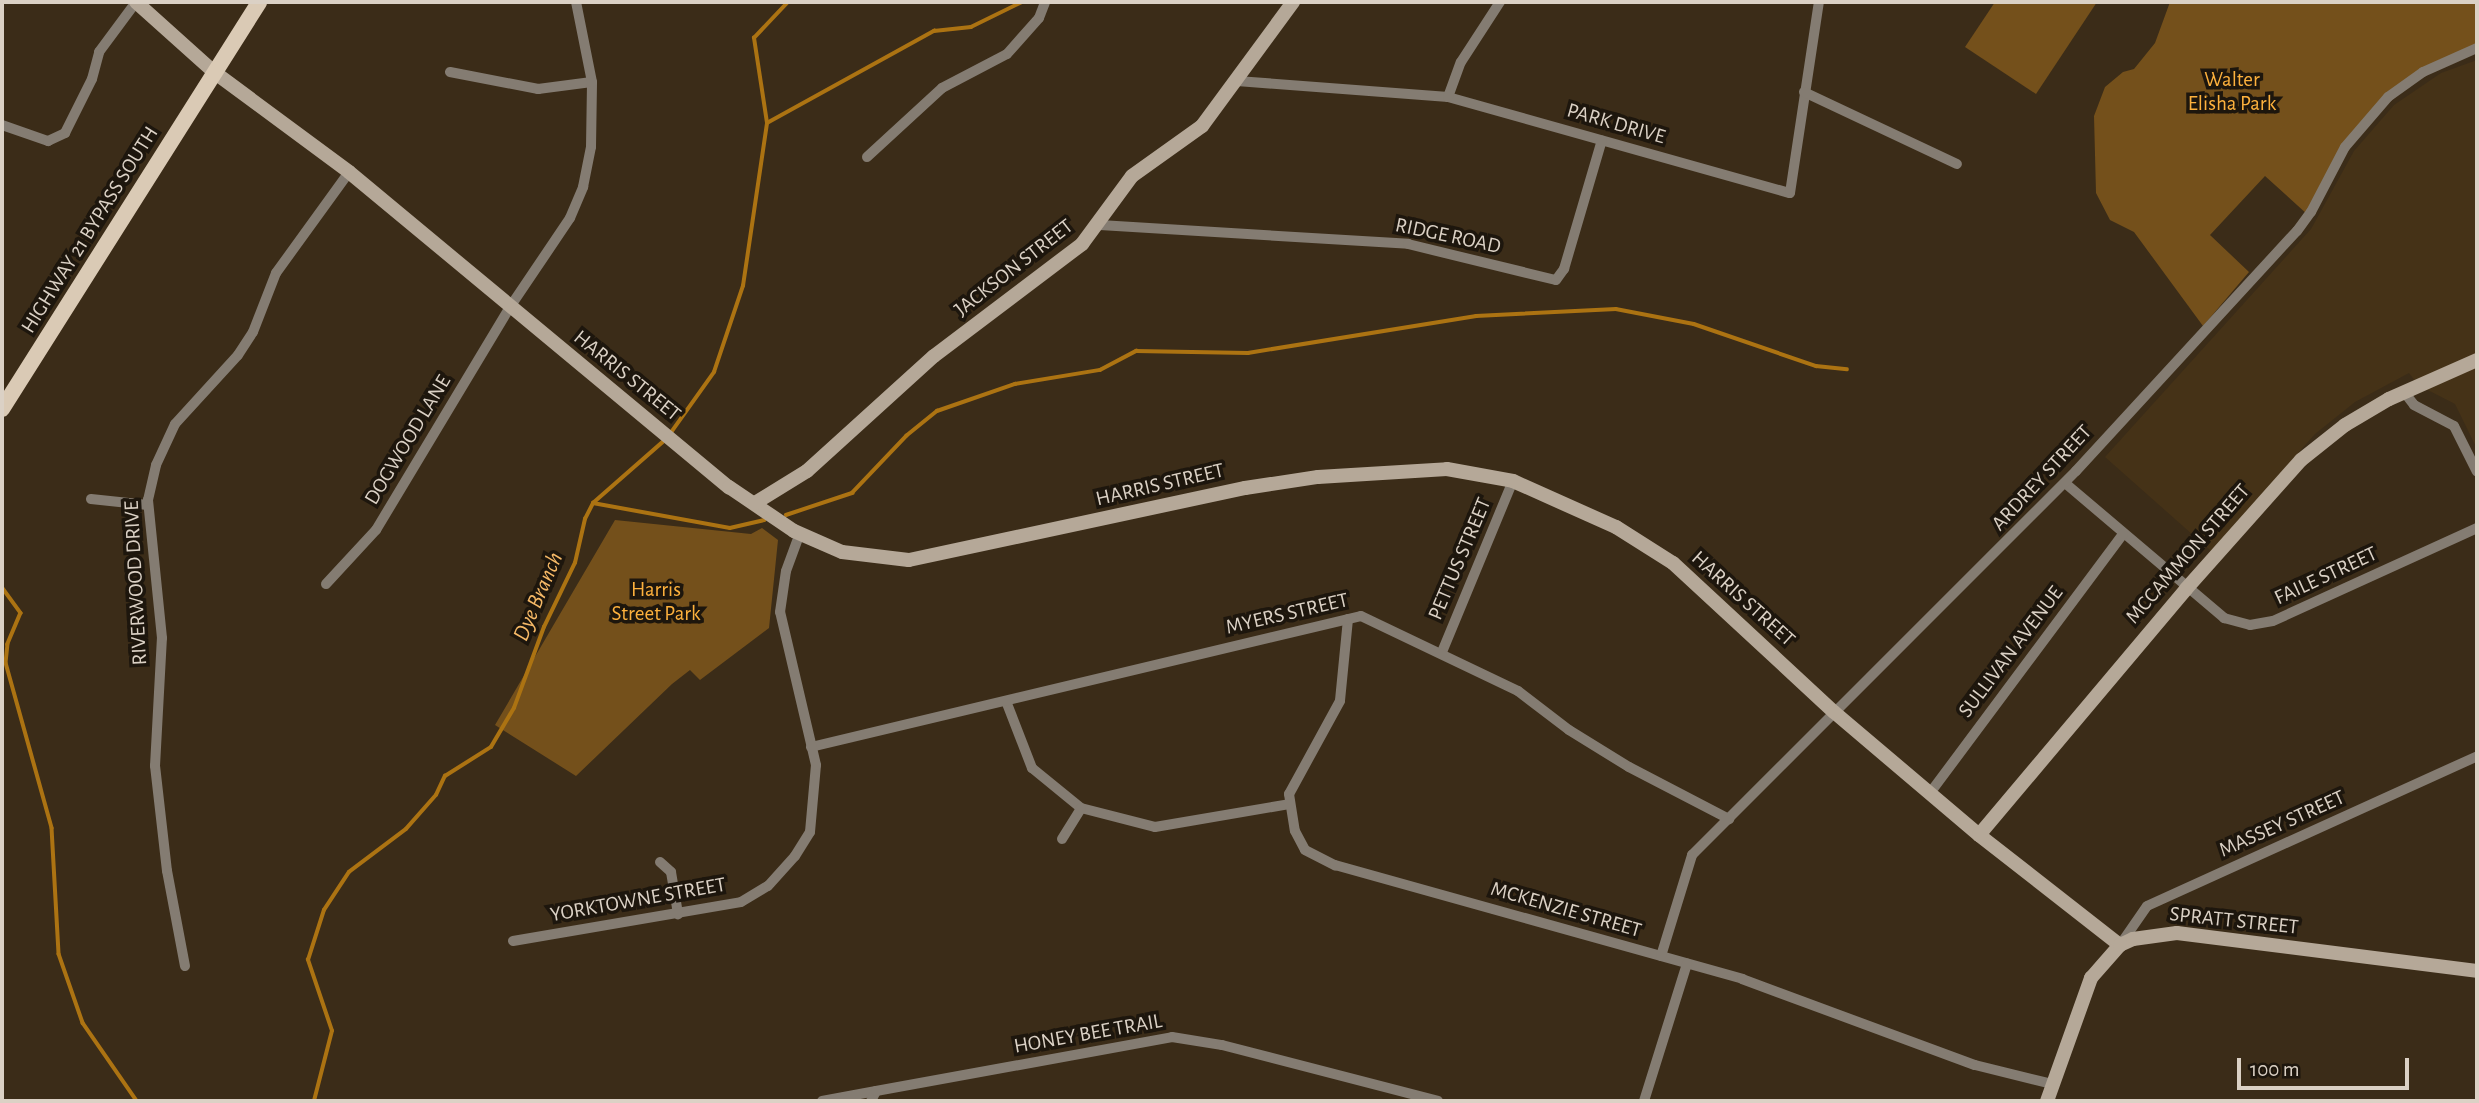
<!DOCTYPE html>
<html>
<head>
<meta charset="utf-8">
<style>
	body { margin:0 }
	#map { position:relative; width:2479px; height:1103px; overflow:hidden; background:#3b2c18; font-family:"Alegreya Sans",sans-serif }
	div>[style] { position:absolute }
	.built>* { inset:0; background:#453217 }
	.green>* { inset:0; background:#74501b }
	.stream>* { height:3.5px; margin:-1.75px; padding:0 1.75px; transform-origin:1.75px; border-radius:1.75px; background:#ac7312 }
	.street>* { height:10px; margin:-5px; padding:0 5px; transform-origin:5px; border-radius:5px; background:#847c72 }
	.secondary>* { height:14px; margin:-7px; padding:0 7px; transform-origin:7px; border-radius:7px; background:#b5a898 }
	.primary>* { height:16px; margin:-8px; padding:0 8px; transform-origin:8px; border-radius:8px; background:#dacab5 }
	span { translate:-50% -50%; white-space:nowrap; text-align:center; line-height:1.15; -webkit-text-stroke:7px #1d160d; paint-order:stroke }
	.park-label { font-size:21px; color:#fdb13d }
	.street-label { font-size:21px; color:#dbd1c5 }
	.water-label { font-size:23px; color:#f6b967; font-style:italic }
	.frame { position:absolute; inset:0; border:4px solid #dbd1c5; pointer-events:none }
	.scale { position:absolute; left:2237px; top:1058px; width:172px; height:32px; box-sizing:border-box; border:4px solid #dbd1c5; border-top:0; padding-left:9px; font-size:21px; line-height:24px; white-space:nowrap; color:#dbd1c5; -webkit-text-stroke:5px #1d160d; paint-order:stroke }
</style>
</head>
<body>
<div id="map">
	<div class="built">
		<div style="clip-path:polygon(2477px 60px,2477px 449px,2455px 404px,2418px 385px,2409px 373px,2355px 402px,2315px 434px,2211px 551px,2105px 457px,2311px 229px,2354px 151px,2394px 105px,2441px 73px)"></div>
	</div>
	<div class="green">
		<div style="clip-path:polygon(1995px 2px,2097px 2px,2036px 94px,1965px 47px)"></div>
		<div style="clip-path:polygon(2170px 2px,2477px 2px,2477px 46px,2439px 60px,2355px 131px,2308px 215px,2265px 176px,2210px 235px,2249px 272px,2203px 326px,2134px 232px,2110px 220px,2096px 193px,2094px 116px,2105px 87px,2123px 72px,2134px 69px,2155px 43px)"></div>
		<div style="clip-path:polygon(615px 520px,751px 534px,762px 528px,778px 540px,769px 628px,700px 680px,690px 670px,672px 684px,576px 776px,495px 725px)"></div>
	</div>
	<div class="stream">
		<div style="left:767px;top:123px;width:191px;rotate:-28.9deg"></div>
		<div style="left:934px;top:31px;width:37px;rotate:-6deg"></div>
		<div style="left:971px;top:27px;width:57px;rotate:-26.1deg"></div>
		<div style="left:670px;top:434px;width:76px;rotate:-54.6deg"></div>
		<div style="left:714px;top:372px;width:91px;rotate:-71.4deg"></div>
		<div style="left:743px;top:286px;width:165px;rotate:-81.6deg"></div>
		<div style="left:767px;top:123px;width:86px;rotate:-98.7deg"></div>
		<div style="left:754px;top:38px;width:50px;rotate:-46.6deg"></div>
		<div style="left:593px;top:503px;width:139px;rotate:10.3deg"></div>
		<div style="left:730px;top:528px;width:35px;rotate:-13deg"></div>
		<div style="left:786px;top:515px;width:70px;rotate:-18.4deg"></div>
		<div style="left:852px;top:493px;width:79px;rotate:-46.5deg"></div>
		<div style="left:906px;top:436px;width:40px;rotate:-39deg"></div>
		<div style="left:937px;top:411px;width:83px;rotate:-19.1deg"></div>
		<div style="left:1015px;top:384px;width:86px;rotate:-9.4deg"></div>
		<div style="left:1100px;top:370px;width:41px;rotate:-27.8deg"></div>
		<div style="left:1136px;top:351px;width:112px;rotate:1deg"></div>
		<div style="left:1248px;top:353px;width:231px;rotate:-9.2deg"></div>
		<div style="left:1476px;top:316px;width:140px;rotate:-2.9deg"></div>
		<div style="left:1616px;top:309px;width:79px;rotate:10.9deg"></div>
		<div style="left:1694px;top:324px;width:129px;rotate:19deg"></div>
		<div style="left:1816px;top:366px;width:31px;rotate:6deg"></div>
		<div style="left:2px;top:587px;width:32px;rotate:54deg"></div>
		<div style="left:21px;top:613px;width:34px;rotate:113deg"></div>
		<div style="left:8px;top:644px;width:19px;rotate:96deg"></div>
		<div style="left:6px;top:663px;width:171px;rotate:74.4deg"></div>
		<div style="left:52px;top:828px;width:126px;rotate:86.8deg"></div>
		<div style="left:59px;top:954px;width:73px;rotate:70.8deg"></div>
		<div style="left:83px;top:1023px;width:95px;rotate:55.3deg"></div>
		<div style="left:314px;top:1101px;width:72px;rotate:-75.6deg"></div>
		<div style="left:332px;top:1031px;width:75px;rotate:-108.7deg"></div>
		<div style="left:308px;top:960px;width:52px;rotate:-72.3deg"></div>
		<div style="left:324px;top:910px;width:45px;rotate:-56.7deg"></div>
		<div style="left:349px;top:872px;width:71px;rotate:-37deg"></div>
		<div style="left:406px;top:829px;width:45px;rotate:-48.6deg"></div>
		<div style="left:436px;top:795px;width:21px;rotate:-65deg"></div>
		<div style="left:445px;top:776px;width:54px;rotate:-32.2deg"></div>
		<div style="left:491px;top:747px;width:45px;rotate:-59.5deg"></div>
		<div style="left:514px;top:708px;width:86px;rotate:-69.7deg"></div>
		<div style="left:544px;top:627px;width:71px;rotate:-64.2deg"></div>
		<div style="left:575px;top:563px;width:45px;rotate:-77.2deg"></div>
		<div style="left:585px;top:519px;width:18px;rotate:-63deg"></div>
		<div style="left:593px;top:503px;width:96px;rotate:-41.2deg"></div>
	</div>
	<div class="street">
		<div style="left:450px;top:72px;width:90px;rotate:10.9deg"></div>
		<div style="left:538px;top:89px;width:54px;rotate:-7.4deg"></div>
		<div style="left:1237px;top:81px;width:212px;rotate:4.3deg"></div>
		<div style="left:1448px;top:97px;width:355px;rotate:15.7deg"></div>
		<div style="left:1790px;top:193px;width:193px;rotate:-81.4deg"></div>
		<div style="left:1804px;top:92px;width:169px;rotate:25.2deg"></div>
		<div style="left:1448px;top:97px;width:37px;rotate:-70deg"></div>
		<div style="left:1461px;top:62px;width:72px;rotate:-57deg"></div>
		<div style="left:2px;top:125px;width:49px;rotate:19.2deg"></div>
		<div style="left:48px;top:141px;width:19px;rotate:-25deg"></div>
		<div style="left:65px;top:133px;width:60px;rotate:-63.4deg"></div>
		<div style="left:92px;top:79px;width:28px;rotate:-75deg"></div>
		<div style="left:99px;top:52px;width:62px;rotate:-53.5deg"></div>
		<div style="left:867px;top:157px;width:102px;rotate:-42.6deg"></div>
		<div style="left:942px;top:88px;width:73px;rotate:-27.6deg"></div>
		<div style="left:1007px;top:54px;width:48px;rotate:-48.4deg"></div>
		<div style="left:1039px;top:18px;width:17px;rotate:-69deg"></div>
		<div style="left:1100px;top:225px;width:309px;rotate:3.5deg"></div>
		<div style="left:1408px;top:244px;width:152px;rotate:13.7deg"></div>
		<div style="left:1556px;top:280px;width:14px;rotate:-54deg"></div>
		<div style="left:1564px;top:269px;width:134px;rotate:-73.6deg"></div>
		<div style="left:2404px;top:392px;width:16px;rotate:52deg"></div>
		<div style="left:2414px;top:405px;width:45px;rotate:27.7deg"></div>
		<div style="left:2454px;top:426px;width:51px;rotate:63.4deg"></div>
		<div style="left:2065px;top:483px;width:209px;rotate:40.3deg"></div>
		<div style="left:2224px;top:618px;width:27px;rotate:15deg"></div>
		<div style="left:2250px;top:625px;width:23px;rotate:-10deg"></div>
		<div style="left:2273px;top:621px;width:224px;rotate:-24.5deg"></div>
		<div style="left:91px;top:499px;width:57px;rotate:6deg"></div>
		<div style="left:326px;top:584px;width:74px;rotate:-47.2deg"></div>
		<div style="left:376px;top:530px;width:260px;rotate:-59deg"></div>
		<div style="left:510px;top:307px;width:107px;rotate:-56deg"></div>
		<div style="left:570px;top:218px;width:34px;rotate:-67deg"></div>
		<div style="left:583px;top:187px;width:41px;rotate:-78.7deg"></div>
		<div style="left:591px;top:147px;width:65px;rotate:-89.1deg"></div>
		<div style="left:592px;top:82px;width:82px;rotate:-101.3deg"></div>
		<div style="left:1348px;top:619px;width:82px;rotate:95.6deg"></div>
		<div style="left:1340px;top:701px;width:106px;rotate:118.7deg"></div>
		<div style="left:1289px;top:794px;width:37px;rotate:81deg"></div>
		<div style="left:1295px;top:831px;width:21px;rotate:62deg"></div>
		<div style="left:1305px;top:850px;width:34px;rotate:27deg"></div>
		<div style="left:1335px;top:865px;width:423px;rotate:15.6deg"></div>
		<div style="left:1742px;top:979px;width:248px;rotate:20.3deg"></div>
		<div style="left:1975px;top:1065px;width:79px;rotate:13.9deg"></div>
		<div style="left:1442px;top:652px;width:185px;rotate:-67.5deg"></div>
		<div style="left:1006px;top:701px;width:72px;rotate:68.8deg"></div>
		<div style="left:1032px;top:768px;width:63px;rotate:39.2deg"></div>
		<div style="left:1081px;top:808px;width:76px;rotate:14.4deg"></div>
		<div style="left:1155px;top:827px;width:136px;rotate:-9.7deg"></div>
		<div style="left:811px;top:747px;width:565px;rotate:-13.4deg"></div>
		<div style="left:1361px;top:616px;width:174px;rotate:25.5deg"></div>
		<div style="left:1518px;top:691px;width:64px;rotate:37.4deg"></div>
		<div style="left:1569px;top:730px;width:70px;rotate:31.7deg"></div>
		<div style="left:1629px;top:767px;width:113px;rotate:27.5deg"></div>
		<div style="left:1930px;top:793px;width:323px;rotate:-53.3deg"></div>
		<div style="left:1062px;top:839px;width:36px;rotate:-58deg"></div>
		<div style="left:660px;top:862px;width:15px;rotate:42deg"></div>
		<div style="left:671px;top:872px;width:43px;rotate:80.5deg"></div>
		<div style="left:513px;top:941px;width:231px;rotate:-9.7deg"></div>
		<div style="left:741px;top:902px;width:31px;rotate:-31deg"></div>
		<div style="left:768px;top:886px;width:40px;rotate:-48deg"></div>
		<div style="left:795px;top:856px;width:28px;rotate:-58deg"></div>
		<div style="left:810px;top:832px;width:67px;rotate:-84.9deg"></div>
		<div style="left:816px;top:765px;width:157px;rotate:-103.2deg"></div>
		<div style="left:780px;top:612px;width:41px;rotate:-81.7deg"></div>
		<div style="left:786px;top:571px;width:40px;rotate:-69.8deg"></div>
		<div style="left:2120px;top:945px;width:47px;rotate:-55.3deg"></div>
		<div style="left:2147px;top:906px;width:362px;rotate:-24.4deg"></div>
		<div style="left:1661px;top:956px;width:106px;rotate:-72.9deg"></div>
		<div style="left:1692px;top:855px;width:543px;rotate:-45deg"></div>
		<div style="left:2076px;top:471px;width:326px;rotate:-47.4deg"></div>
		<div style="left:2297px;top:231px;width:24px;rotate:-54deg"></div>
		<div style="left:2311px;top:212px;width:73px;rotate:-62.4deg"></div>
		<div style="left:2345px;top:147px;width:66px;rotate:-49.3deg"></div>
		<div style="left:2388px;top:97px;width:43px;rotate:-35.5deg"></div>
		<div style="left:2423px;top:72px;width:59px;rotate:-24deg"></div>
		<div style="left:185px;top:966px;width:97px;rotate:-100.7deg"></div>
		<div style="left:167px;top:871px;width:106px;rotate:-96.5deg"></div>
		<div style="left:155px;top:766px;width:128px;rotate:-86.9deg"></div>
		<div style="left:162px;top:638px;width:139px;rotate:-95.8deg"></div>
		<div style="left:148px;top:500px;width:36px;rotate:-77deg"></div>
		<div style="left:156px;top:465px;width:45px;rotate:-65.1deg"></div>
		<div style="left:175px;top:424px;width:93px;rotate:-47.6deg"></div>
		<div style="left:238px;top:355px;width:27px;rotate:-57deg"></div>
		<div style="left:253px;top:332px;width:63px;rotate:-68.7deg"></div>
		<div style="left:276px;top:273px;width:125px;rotate:-54.1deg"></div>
		<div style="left:822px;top:1101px;width:55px;rotate:-10.5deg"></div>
		<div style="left:871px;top:1101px;width:11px;rotate:-63deg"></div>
		<div style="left:876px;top:1091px;width:301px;rotate:-10.3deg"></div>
		<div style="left:1172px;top:1037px;width:51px;rotate:9.1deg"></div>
		<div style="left:1222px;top:1045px;width:223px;rotate:14.5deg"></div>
		<div style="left:1644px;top:1101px;width:144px;rotate:-72.6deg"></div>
	</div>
	<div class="secondary">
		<div style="left:136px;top:2px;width:105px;rotate:41.9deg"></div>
		<div style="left:214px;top:72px;width:168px;rotate:36.5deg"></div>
		<div style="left:349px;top:172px;width:494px;rotate:39.7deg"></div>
		<div style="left:729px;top:487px;width:78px;rotate:34.1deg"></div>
		<div style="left:794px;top:531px;width:52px;rotate:23.6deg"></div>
		<div style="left:842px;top:552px;width:67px;rotate:6.8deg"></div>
		<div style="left:909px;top:560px;width:344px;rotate:-12.1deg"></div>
		<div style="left:1245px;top:488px;width:74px;rotate:-8.6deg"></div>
		<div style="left:1318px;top:477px;width:129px;rotate:-3.5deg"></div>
		<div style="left:1447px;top:469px;width:67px;rotate:10.3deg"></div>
		<div style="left:1513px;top:481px;width:113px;rotate:24.1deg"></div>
		<div style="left:1616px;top:527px;width:67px;rotate:32.3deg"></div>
		<div style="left:1673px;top:563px;width:219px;rotate:42.8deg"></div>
		<div style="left:1834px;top:712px;width:190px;rotate:40.3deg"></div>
		<div style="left:1979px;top:835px;width:179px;rotate:38deg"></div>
		<div style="left:755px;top:503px;width:61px;rotate:-31.6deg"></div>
		<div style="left:807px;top:471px;width:171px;rotate:-42.2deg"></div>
		<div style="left:934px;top:356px;width:186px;rotate:-37.1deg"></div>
		<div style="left:1082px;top:244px;width:84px;rotate:-53.7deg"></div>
		<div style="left:1132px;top:176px;width:86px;rotate:-35.5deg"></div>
		<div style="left:1202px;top:126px;width:154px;rotate:-53.7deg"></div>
		<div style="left:1979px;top:835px;width:322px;rotate:-49.9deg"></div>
		<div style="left:2186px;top:589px;width:173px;rotate:-48.3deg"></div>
		<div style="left:2301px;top:460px;width:56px;rotate:-38.5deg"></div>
		<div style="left:2345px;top:425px;width:51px;rotate:-30.6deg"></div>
		<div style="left:2389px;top:399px;width:96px;rotate:-23.9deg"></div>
		<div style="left:2047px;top:1101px;width:131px;rotate:-70.3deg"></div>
		<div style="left:2091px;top:978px;width:44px;rotate:-48.7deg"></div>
		<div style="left:2120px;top:945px;width:14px;rotate:-25deg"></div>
		<div style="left:2133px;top:939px;width:44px;rotate:-7.8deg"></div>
		<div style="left:2177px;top:933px;width:302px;rotate:7.2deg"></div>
	</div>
	<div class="primary">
		<div style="left:2px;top:409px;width:481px;rotate:-57.7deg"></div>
	</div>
	<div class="park-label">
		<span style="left:2232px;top:92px">Walter<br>Elisha Park</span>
		<span style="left:656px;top:602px">Harris<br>Street Park</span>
	</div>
	<div class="street-label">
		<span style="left:1616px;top:124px;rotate:16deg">PARK DRIVE</span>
		<span style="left:90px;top:230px;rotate:-58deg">HIGHWAY 21 BYPASS SOUTH</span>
		<span style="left:1448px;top:236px;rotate:12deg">RIDGE ROAD</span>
		<span style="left:1014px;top:268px;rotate:-38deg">JACKSON STREET</span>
		<span style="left:627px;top:376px;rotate:39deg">HARRIS STREET</span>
		<span style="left:408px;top:440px;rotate:-59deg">DOGWOOD LANE</span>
		<span style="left:2042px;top:478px;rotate:-47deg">ARDREY STREET</span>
		<span style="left:1160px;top:485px;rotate:-13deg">HARRIS STREET</span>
		<span style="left:2188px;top:554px;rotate:-49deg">MCCAMMON STREET</span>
		<span style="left:1460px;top:559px;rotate:-67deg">PETTUS STREET</span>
		<span style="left:2326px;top:576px;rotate:-25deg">FAILE STREET</span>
		<span style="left:136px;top:583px;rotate:-93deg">RIVERWOOD DRIVE</span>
		<span style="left:1743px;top:599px;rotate:42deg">HARRIS STREET</span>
		<span style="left:1287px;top:614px;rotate:-13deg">MYERS STREET</span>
		<span style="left:2011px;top:652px;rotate:-53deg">SULLIVAN AVENUE</span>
		<span style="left:2282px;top:824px;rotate:-24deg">MASSEY STREET</span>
		<span style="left:638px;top:900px;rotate:-10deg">YORKTOWNE STREET</span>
		<span style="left:1566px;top:910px;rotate:16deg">MCKENZIE STREET</span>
		<span style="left:2234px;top:921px;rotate:6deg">SPRATT STREET</span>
		<span style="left:1088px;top:1034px;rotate:-10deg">HONEY BEE TRAIL</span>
	</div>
	<div class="water-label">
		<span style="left:539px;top:597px;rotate:-67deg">Dye Branch</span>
	</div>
	<div class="frame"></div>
	<div class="scale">100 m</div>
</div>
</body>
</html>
